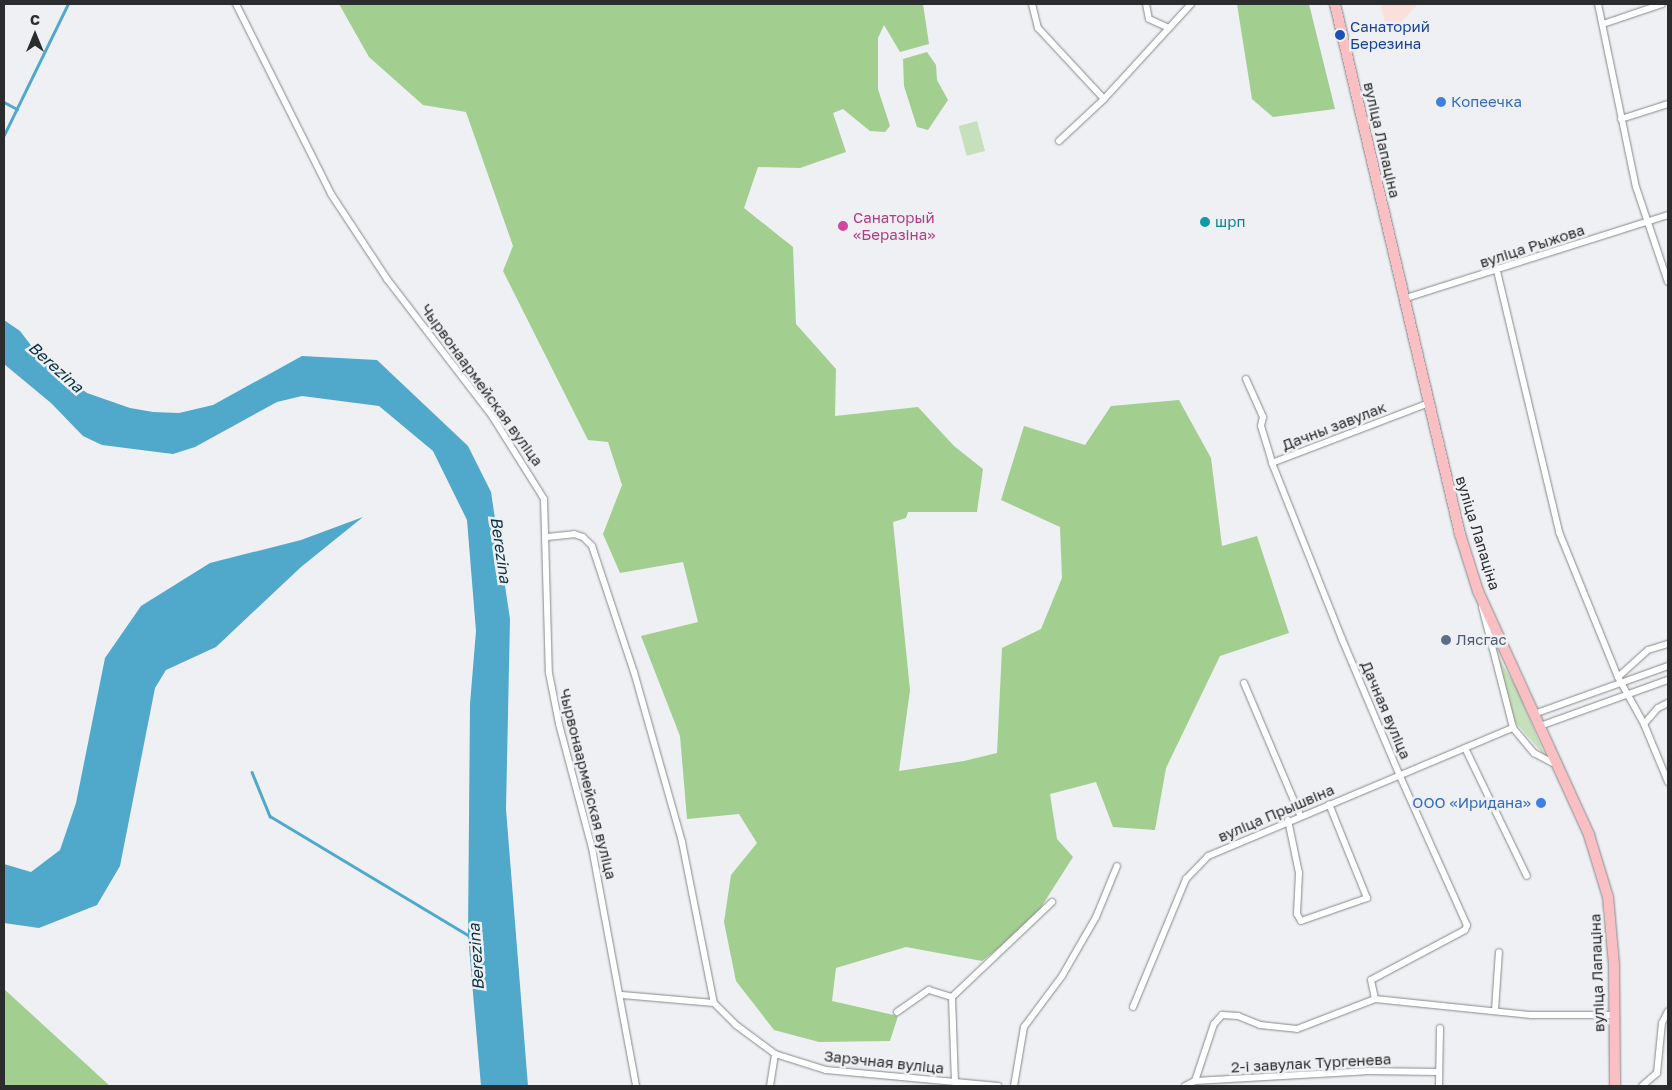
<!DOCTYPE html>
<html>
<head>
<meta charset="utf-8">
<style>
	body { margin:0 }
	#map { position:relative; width:1672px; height:1090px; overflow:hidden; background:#eef0f3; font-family:"Golos Text",sans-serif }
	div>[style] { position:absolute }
	.commercial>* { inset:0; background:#fadfda }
	.green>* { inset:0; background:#c5e0ba; transform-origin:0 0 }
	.forest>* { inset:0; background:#a2ce8f }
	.water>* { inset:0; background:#50a8ca }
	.stream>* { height:2.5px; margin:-1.25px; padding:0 1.25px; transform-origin:1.25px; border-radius:1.25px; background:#50a8ca }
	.roads { filter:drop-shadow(0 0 1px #86888b) drop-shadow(0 0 1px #86888b) }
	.street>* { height:6px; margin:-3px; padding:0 3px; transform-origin:3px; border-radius:3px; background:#fff }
	.primary>* { height:10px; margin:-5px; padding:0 5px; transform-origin:5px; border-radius:5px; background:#fabfc2 }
	.dots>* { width:14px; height:14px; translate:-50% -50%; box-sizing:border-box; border:2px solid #eef0f3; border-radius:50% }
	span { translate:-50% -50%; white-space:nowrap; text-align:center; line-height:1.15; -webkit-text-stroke:5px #eef0f3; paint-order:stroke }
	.transit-label { font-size:15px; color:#164399 }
	.left { translate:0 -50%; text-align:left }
	.shop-label { font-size:15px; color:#366cbe }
	.right { translate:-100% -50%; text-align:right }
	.street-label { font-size:15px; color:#2b2c2d }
	.hotel-label { font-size:15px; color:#b23c85 }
	.culture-label { font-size:15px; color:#0d838f }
	.service-label { font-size:15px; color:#4e5e75 }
	.water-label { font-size:16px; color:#073140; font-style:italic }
	.frame { position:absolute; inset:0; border:5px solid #2b2c2d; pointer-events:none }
	.north { position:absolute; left:10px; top:10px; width:50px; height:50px; -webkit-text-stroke:4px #eef0f3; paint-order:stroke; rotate:0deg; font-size:14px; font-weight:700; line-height:20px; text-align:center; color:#2b2c2d }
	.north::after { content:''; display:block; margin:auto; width:18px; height:22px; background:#2b2c2d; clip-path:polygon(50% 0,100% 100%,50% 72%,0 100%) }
</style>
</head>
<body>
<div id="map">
	<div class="commercial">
		<div style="clip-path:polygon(1380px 4px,1418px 4px,1389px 36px)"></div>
	</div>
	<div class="green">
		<div style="left:977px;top:121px;width:31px;height:19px;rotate:75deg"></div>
		<div style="clip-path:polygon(1497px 655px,1516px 687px,1545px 756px,1514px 721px)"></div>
	</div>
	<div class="forest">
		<div style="clip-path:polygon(339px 4px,923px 4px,929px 44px,900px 52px,884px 25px,878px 38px,878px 89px,890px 126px,885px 132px,870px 131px,843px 109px,833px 113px,846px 152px,800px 168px,758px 167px,744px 208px,793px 247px,796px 324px,836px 369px,835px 416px,918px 407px,954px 446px,983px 469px,977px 512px,908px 512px,906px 518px,893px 522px,910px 690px,899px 771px,964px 761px,997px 753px,1002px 648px,1041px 629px,1062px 578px,1060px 527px,1001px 500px,1024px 426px,1085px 445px,1111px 406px,1179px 400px,1211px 458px,1222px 546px,1257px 536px,1289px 633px,1220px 656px,1166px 768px,1155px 830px,1113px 827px,1096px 782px,1050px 794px,1057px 839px,1073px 857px,1031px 923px,982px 961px,906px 947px,836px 968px,832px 1001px,898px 1016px,890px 1041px,819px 1042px,774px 1030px,736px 981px,724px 922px,731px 875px,757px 843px,739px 814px,687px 819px,680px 736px,641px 636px,698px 622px,683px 562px,620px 573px,603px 534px,622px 485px,608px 442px,588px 440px,503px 271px,513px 246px,466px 112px,423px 105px,369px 57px)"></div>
		<div style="clip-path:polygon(1237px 4px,1309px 4px,1335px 109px,1273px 117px,1252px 99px)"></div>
		<div style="clip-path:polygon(927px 52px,936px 65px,937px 80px,948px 100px,928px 130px,917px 127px,904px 86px,903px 59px)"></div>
		<div style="clip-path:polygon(4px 989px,110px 1086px,4px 1086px)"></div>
	</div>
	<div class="water">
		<div style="clip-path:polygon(4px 320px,20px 331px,43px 361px,87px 393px,130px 408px,153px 412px,179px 413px,213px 405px,302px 356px,377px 360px,468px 446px,491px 492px,510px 619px,506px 809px,528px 1086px,481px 1086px,468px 935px,470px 704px,476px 631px,467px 520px,433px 451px,379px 406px,302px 396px,277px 402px,195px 447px,173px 454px,102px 445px,83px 436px,51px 403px,4px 364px)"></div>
		<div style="clip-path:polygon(363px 517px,301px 567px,216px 647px,166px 670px,155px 688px,120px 866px,97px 905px,39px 928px,4px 923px,4px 864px,31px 872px,60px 850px,76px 803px,105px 658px,141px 606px,210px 563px,301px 540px)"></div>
	</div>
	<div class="stream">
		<div style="left:4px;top:102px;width:15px;rotate:28deg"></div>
		<div style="left:4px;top:135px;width:146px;rotate:-64deg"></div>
		<div style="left:252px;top:772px;width:48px;rotate:67.8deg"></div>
		<div style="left:270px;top:816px;width:233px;rotate:31deg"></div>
	</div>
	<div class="roads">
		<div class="street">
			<div style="left:236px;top:4px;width:212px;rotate:63.4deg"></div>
			<div style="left:331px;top:194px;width:102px;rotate:56.6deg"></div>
			<div style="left:387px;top:279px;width:173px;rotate:52.5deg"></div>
			<div style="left:492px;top:416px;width:98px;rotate:57.9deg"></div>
			<div style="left:544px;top:499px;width:174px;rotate:88.4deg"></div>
			<div style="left:549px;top:673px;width:52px;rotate:78.9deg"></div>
			<div style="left:559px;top:724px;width:128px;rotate:75.1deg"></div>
			<div style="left:592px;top:848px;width:242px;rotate:79.5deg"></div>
			<div style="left:1032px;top:4px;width:25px;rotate:76deg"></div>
			<div style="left:1038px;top:28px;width:97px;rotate:47.1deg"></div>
			<div style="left:1146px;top:4px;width:15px;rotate:79deg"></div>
			<div style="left:1149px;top:19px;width:20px;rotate:24deg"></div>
			<div style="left:1598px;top:4px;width:187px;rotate:78.3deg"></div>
			<div style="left:1636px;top:187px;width:100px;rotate:71.4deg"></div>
			<div style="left:1603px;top:24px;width:62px;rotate:-18.7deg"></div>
			<div style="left:1621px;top:119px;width:49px;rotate:-17.7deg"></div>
			<div style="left:1059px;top:141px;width:62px;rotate:-43deg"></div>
			<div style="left:1104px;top:99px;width:129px;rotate:-47.5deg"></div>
			<div style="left:1497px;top:271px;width:268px;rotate:76.6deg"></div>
			<div style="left:1559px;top:532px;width:157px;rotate:67.9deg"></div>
			<div style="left:1618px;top:677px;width:54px;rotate:61deg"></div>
			<div style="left:1644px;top:724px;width:63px;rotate:67.5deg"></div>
			<div style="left:1403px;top:299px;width:278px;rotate:-17.6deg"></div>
			<div style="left:1246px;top:379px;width:42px;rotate:65.9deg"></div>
			<div style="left:1263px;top:417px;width:9px;rotate:103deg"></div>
			<div style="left:1261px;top:426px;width:39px;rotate:73deg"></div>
			<div style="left:1272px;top:463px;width:189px;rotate:68.3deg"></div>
			<div style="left:1342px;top:639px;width:147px;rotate:67.1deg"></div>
			<div style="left:1399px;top:774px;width:166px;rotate:65.8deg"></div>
			<div style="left:1467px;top:925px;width:5px;rotate:112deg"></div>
			<div style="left:1465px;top:930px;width:106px;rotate:152deg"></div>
			<div style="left:1371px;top:980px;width:19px;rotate:78deg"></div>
			<div style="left:1272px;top:463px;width:168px;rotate:-20.9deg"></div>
			<div style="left:547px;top:537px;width:27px;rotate:-6deg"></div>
			<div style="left:574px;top:534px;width:9px;rotate:18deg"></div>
			<div style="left:583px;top:537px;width:13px;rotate:45deg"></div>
			<div style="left:592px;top:546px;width:133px;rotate:71.6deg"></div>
			<div style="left:634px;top:672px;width:177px;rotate:74.2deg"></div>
			<div style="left:682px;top:842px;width:164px;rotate:78.8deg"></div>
			<div style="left:1482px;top:607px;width:125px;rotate:75.6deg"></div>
			<div style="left:1513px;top:728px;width:33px;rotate:50deg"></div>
			<div style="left:1534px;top:753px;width:27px;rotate:28deg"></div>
			<div style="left:1618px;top:677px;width:40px;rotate:-42deg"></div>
			<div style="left:1648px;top:650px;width:21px;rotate:-17deg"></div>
			<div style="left:1244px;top:683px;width:143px;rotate:67deg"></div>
			<div style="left:1534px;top:714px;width:142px;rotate:-19.7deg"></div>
			<div style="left:1644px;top:724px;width:21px;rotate:-49deg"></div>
			<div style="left:1658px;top:708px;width:11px;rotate:-27deg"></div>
			<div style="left:1540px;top:726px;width:136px;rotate:-19.8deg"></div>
			<div style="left:1465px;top:748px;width:142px;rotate:64.2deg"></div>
			<div style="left:1288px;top:820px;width:54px;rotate:78.3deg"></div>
			<div style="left:1299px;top:873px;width:41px;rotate:92.8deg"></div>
			<div style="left:1297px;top:914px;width:8px;rotate:60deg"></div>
			<div style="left:1301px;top:921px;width:70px;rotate:-19.2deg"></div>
			<div style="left:1367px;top:898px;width:101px;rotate:-112deg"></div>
			<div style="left:622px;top:995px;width:92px;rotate:5deg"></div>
			<div style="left:714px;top:1003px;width:31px;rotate:45deg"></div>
			<div style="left:736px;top:1025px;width:49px;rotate:36.6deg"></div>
			<div style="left:775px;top:1054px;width:53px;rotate:17.4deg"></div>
			<div style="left:826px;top:1070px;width:173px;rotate:5.3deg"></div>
			<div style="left:952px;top:997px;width:138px;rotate:-43.5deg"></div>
			<div style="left:1133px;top:1007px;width:139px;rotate:-67.5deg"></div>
			<div style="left:1186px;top:879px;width:32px;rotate:-46deg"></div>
			<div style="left:1208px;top:856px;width:331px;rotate:-22.8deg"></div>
			<div style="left:1495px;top:1010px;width:58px;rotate:-86.1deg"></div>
			<div style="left:897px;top:1012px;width:39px;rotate:-35deg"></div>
			<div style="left:929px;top:990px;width:24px;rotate:17deg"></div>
			<div style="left:952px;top:997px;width:85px;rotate:88deg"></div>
			<div style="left:1195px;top:1081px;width:60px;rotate:-71.6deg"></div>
			<div style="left:1214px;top:1024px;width:12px;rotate:-48deg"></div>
			<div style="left:1222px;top:1015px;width:16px;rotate:4deg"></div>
			<div style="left:1238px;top:1016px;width:24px;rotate:22deg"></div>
			<div style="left:1260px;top:1025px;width:37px;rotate:6deg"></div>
			<div style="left:1297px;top:1029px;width:84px;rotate:-21deg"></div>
			<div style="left:1375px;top:999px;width:157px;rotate:5.9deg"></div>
			<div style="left:1531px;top:1015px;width:83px"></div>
			<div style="left:770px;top:1086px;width:32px;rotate:-81deg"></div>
			<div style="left:1014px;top:1086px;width:60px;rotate:-80.4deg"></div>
			<div style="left:1024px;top:1027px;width:64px;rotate:-53.3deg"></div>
			<div style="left:1062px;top:976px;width:68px;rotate:-60deg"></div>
			<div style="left:1096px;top:917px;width:55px;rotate:-67.6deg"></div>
			<div style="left:1185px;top:1086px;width:11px;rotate:-27deg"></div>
			<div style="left:1195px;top:1081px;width:171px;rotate:-3.3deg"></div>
			<div style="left:1366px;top:1071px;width:73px;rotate:0.8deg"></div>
			<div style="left:1439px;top:1086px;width:58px;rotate:-89deg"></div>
			<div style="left:1642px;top:1086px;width:20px;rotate:-41deg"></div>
			<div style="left:1657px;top:1073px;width:50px;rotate:-84.3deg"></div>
			<div style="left:1662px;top:1023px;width:13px;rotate:-63deg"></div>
		</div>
		<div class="primary">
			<div style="left:1335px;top:4px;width:545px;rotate:76.73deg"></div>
			<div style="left:1460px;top:534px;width:60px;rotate:72.5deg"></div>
			<div style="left:1478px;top:591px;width:268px;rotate:65.5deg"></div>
			<div style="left:1589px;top:835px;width:65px;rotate:73deg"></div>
			<div style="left:1608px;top:897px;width:67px;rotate:84.9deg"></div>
			<div style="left:1614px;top:964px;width:122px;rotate:89.5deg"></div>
		</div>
	</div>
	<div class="dots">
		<div style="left:1340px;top:35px;background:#1a4fb4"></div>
		<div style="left:1441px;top:102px;background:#3f7fe0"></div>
		<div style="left:1205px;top:222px;background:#0f9aa8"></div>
		<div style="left:843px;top:226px;background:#d1479c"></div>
		<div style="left:1446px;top:640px;background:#5c6f8a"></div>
		<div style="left:1541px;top:803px;background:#3f7fe0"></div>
	</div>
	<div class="transit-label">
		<span class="left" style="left:1350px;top:35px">Санаторий<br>Березина</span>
	</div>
	<div class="shop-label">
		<span class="left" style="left:1451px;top:102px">Копеечка</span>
		<span class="right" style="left:1531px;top:803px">ООО «Иридана»</span>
	</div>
	<div class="street-label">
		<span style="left:1382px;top:140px;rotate:77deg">вуліца Лапаціна</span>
		<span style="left:1532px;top:246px;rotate:-18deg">вуліца Рыжова</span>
		<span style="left:482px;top:385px;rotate:54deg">Чырвонаармейская вуліца</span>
		<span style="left:1334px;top:426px;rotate:-21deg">Дачны завулак</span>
		<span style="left:1478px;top:533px;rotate:73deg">вуліца Лапаціна</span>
		<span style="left:1386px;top:710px;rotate:67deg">Дачная вуліца</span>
		<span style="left:588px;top:784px;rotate:76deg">Чырвонаармейская вуліца</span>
		<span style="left:1276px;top:813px;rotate:-23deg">вуліца Прышвіна</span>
		<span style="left:1597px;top:973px;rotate:-92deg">вуліца Лапаціна</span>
		<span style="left:884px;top:1062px;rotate:6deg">Зарэчная вуліца</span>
		<span style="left:1311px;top:1063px;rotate:-3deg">2-і завулак Тургенева</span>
	</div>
	<div class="hotel-label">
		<span class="left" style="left:853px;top:226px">Санаторый<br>«Беразіна»</span>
	</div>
	<div class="culture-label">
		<span class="left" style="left:1215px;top:222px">шрп</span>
	</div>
	<div class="service-label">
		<span class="left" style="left:1456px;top:640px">Лясгас</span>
	</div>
	<div class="water-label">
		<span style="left:56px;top:367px;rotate:42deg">Berezina</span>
		<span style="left:501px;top:550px;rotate:82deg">Berezina</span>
		<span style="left:476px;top:957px;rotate:-94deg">Berezina</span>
	</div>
	<div class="frame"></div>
	<div class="north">С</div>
</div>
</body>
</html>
